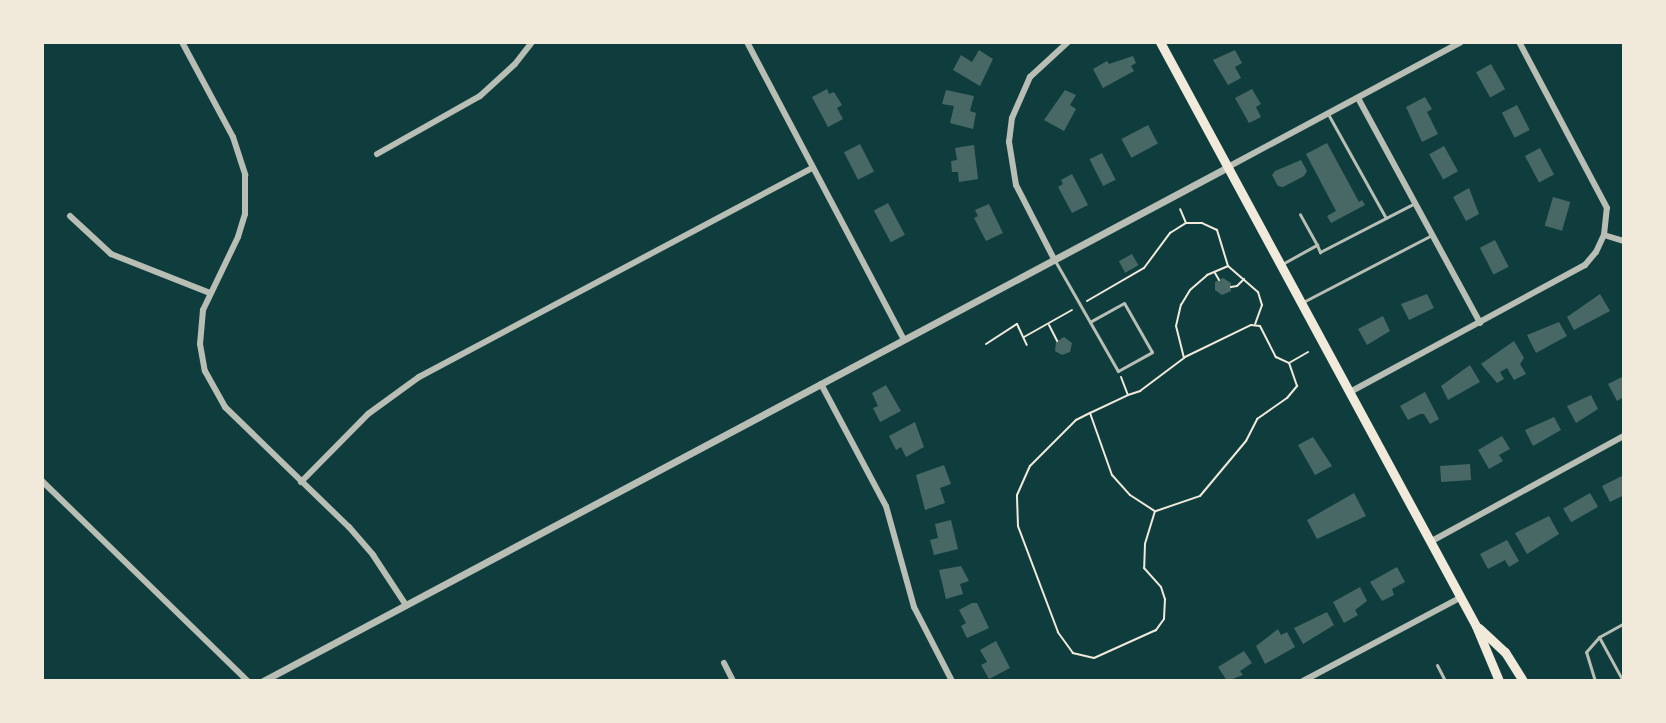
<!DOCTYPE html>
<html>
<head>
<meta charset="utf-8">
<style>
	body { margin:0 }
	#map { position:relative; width:1666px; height:723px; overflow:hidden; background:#0f3d3e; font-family:"DejaVu Sans",sans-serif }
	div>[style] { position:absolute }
	.building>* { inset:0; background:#486865; transform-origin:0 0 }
	.path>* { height:2px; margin:-1px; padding:0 1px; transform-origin:1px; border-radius:1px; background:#f1e9da }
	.service>* { height:3px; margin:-1.5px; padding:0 1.5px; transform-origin:1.5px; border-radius:1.5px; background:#b8beb3 }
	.minor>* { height:6px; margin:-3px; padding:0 3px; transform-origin:3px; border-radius:3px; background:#b8beb3 }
	.tertiary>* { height:7px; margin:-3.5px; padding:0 3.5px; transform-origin:3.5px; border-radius:3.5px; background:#b8beb3 }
	.primary>* { height:9px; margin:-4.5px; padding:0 4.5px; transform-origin:4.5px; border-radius:4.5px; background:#f1e9da }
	span { translate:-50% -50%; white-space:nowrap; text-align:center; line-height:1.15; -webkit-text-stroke:8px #f1e9da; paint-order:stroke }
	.frame { position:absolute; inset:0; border:44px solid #f1e9da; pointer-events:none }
</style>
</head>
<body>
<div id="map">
	<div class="building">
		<div style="clip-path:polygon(979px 50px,993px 59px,980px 86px,953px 70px,961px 55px,972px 62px)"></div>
		<div style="clip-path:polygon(1235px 50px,1242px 63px,1235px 67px,1241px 78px,1228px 85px,1213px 60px)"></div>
		<div style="clip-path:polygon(1133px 56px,1136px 63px,1131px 66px,1134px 71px,1103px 88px,1093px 69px,1107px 61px,1109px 64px)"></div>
		<div style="left:1491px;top:64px;width:29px;height:17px;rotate:61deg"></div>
		<div style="clip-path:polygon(827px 89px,829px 94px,834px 92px,842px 105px,837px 108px,843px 119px,828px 127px,812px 97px)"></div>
		<div style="clip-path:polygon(1252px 89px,1261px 104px,1256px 107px,1261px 117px,1249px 123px,1235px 98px)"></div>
		<div style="clip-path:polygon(946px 90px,974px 96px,970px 111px,976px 113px,973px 129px,950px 123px,954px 106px,942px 104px)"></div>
		<div style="clip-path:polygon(1065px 90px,1076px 95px,1070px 105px,1076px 109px,1064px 131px,1044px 120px)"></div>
		<div style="clip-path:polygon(1425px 97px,1432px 109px,1427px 112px,1438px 134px,1422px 142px,1406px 107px)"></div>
		<div style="left:1517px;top:105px;width:28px;height:17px;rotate:63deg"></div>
		<div style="left:1148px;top:125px;width:21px;height:30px;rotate:62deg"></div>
		<div style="clip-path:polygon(1327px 143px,1359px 202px,1362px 200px,1365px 205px,1331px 223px,1327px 216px,1336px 211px,1306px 154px)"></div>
		<div style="left:860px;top:144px;width:31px;height:18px;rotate:63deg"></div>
		<div style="clip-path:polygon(974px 145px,978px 179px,959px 182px,958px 172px,952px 172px,951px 161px,957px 160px,955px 148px)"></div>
		<div style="left:1444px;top:146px;width:29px;height:17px;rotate:61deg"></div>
		<div style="left:1540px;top:148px;width:30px;height:17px;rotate:62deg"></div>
		<div style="left:1102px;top:153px;width:30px;height:14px;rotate:63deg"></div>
		<div style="clip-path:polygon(1301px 160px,1307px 171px,1304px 176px,1283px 187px,1278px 186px,1272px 175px,1275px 171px)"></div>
		<div style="clip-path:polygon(1072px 174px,1088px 205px,1072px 213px,1058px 187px,1063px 184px,1061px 180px)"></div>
		<div style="clip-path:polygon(1469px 188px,1479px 214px,1466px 221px,1453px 197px)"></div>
		<div style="left:1553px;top:197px;width:18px;height:30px;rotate:16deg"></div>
		<div style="left:888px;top:203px;width:36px;height:16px;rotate:62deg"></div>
		<div style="clip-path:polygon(989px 204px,1003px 233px,986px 241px,974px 218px,978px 216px,975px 210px)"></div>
		<div style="left:1495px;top:240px;width:30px;height:17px;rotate:63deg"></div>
		<div style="left:1132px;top:254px;width:13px;height:15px;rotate:61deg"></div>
		<div style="clip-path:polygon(1223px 278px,1231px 283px,1231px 291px,1222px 295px,1215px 290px,1215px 282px)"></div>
		<div style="clip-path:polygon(1427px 294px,1434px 308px,1409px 320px,1401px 304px)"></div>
		<div style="clip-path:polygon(1600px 294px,1610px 311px,1574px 330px,1567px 317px)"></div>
		<div style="clip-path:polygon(1383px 316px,1390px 331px,1367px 345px,1358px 329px)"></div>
		<div style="clip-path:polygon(1559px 322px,1567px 336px,1536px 353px,1527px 335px)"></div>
		<div style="clip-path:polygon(1064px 337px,1072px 343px,1070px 352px,1062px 355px,1055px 351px,1056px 342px)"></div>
		<div style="clip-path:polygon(1514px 341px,1524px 358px,1520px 364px,1526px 374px,1514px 380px,1507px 368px,1500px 372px,1504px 379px,1497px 383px,1481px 364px)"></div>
		<div style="clip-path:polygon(1470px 365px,1480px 382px,1448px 400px,1441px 386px)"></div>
		<div style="clip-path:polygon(1624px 376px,1624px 397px,1617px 401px,1608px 384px)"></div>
		<div style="clip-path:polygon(886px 385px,901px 411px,880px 422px,873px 408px,878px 406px,872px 393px)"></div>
		<div style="clip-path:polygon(1425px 392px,1439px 419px,1430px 424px,1424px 414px,1420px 414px,1408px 420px,1400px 406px)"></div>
		<div style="clip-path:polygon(1591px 395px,1598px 409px,1576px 423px,1567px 406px)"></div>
		<div style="clip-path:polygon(1554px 417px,1561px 430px,1533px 446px,1525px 430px)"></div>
		<div style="clip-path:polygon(915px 422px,924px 447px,906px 457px,901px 447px,896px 450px,889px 436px)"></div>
		<div style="clip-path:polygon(1502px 436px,1510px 449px,1499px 455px,1503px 461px,1489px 469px,1478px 450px)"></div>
		<div style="clip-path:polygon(1313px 437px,1332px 466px,1315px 475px,1298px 445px)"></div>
		<div style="left:1470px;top:464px;width:16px;height:30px;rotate:86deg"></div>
		<div style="clip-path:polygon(944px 465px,951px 484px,940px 488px,945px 503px,925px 510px,916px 475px)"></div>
		<div style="clip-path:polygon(1624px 475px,1624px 495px,1610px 502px,1602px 486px)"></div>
		<div style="clip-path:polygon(1354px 493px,1366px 516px,1317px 539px,1307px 520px)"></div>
		<div style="left:1590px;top:493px;width:16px;height:31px;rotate:60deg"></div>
		<div style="clip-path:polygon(1549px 516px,1559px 534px,1527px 554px,1515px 533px)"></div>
		<div style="clip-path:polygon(951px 520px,958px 549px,934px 555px,930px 540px,938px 538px,935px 524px)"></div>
		<div style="clip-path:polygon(1507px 540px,1519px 561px,1509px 567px,1505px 560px,1488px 569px,1480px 554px)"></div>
		<div style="clip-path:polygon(961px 566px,969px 581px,960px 584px,963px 594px,946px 599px,939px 570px)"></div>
		<div style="clip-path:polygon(1397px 567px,1405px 582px,1392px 589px,1394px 595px,1382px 601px,1370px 582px)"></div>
		<div style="clip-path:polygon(1360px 587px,1367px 601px,1355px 610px,1358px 615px,1344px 623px,1333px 602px)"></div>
		<div style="clip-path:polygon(972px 603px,977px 603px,989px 628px,967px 638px,961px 626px,966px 623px,959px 610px)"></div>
		<div style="clip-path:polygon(1327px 612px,1334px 625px,1303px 644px,1294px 628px)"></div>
		<div style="clip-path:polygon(1278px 629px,1281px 635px,1287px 632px,1295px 647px,1265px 664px,1256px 646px)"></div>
		<div style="clip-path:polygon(996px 641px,1010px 668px,989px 679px,981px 665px,987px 662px,980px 650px)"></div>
		<div style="clip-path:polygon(1244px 651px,1252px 663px,1240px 671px,1243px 675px,1227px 681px,1218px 667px)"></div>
	</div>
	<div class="path">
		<div style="left:1228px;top:266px;width:40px;rotate:41deg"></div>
		<div style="left:1258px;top:292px;width:14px;rotate:73deg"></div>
		<div style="left:1262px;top:305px;width:20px;rotate:110deg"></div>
		<div style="left:1215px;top:273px;width:8px;rotate:60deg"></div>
		<div style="left:1231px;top:287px;width:6px;rotate:-9deg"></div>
		<div style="left:1237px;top:286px;width:10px;rotate:-45deg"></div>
		<div style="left:1087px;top:301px;width:66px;rotate:-30.1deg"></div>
		<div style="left:1144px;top:268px;width:44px;rotate:-53.4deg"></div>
		<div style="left:1170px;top:233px;width:19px;rotate:-32deg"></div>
		<div style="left:1186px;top:223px;width:15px;rotate:-113deg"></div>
		<div style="left:1049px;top:325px;width:18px;rotate:63deg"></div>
		<div style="left:1024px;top:337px;width:55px;rotate:-29.4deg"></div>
		<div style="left:986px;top:344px;width:37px;rotate:-33deg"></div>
		<div style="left:1017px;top:324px;width:23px;rotate:65deg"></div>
		<div style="left:1185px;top:357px;width:73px;rotate:-25.9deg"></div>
		<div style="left:1251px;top:325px;width:9px;rotate:6deg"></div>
		<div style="left:1260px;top:326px;width:35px;rotate:63deg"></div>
		<div style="left:1276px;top:357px;width:14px;rotate:25deg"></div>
		<div style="left:1289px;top:363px;width:22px;rotate:-30deg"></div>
		<div style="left:1121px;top:377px;width:19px;rotate:69deg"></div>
		<div style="left:1128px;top:395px;width:13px;rotate:-18deg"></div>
		<div style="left:1140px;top:391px;width:55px;rotate:-36.9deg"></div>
		<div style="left:1184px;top:358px;width:33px;rotate:-104deg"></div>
		<div style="left:1176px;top:326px;width:22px;rotate:-77deg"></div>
		<div style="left:1181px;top:305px;width:17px;rotate:-59deg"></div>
		<div style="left:1190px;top:290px;width:23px;rotate:-41deg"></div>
		<div style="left:1207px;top:275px;width:23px;rotate:-23deg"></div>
		<div style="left:1228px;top:266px;width:38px;rotate:-107deg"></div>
		<div style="left:1217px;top:230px;width:17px;rotate:-155deg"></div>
		<div style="left:1202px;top:223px;width:16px;rotate:180deg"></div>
		<div style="left:1090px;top:413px;width:66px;rotate:70.5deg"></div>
		<div style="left:1112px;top:475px;width:27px;rotate:48deg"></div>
		<div style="left:1130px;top:495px;width:30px;rotate:33deg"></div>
		<div style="left:1155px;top:511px;width:34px;rotate:107deg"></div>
		<div style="left:1145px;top:544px;width:24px;rotate:92deg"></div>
		<div style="left:1144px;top:568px;width:25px;rotate:48deg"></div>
		<div style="left:1161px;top:587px;width:13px;rotate:72deg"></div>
		<div style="left:1165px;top:599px;width:20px;rotate:93deg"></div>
		<div style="left:1164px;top:619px;width:14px;rotate:126deg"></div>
		<div style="left:1156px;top:630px;width:68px;rotate:155.7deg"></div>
		<div style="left:1094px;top:658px;width:22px;rotate:-167deg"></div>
		<div style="left:1073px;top:653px;width:26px;rotate:-126deg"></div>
		<div style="left:1058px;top:632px;width:113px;rotate:-110.7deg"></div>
		<div style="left:1018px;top:526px;width:31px;rotate:-92deg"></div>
		<div style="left:1017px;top:495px;width:32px;rotate:-66deg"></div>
		<div style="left:1030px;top:466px;width:65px;rotate:-45deg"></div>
		<div style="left:1076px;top:420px;width:16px;rotate:-27deg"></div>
		<div style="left:1090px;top:413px;width:42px;rotate:-25.3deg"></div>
		<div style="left:1156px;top:511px;width:46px;rotate:-18.8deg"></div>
		<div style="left:1200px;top:496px;width:72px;rotate:-50.1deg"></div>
		<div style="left:1246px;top:441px;width:25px;rotate:-63deg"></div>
		<div style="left:1257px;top:419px;width:37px;rotate:-35deg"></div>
		<div style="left:1287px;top:398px;width:16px;rotate:-50deg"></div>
		<div style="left:1297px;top:386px;width:24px;rotate:-109deg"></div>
	</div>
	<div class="service">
		<div style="left:1328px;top:114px;width:119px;rotate:60.9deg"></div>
		<div style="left:1317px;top:245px;width:8px;rotate:67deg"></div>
		<div style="left:1320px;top:252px;width:105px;rotate:-27.3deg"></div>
		<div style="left:1054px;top:259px;width:129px;rotate:60.3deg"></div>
		<div style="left:1118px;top:371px;width:39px;rotate:-29deg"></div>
		<div style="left:1152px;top:352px;width:56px;rotate:-119.7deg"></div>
		<div style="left:1124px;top:303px;width:39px;rotate:151deg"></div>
		<div style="left:1284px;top:263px;width:38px;rotate:-29deg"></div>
		<div style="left:1317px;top:245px;width:35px;rotate:-119deg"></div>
		<div style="left:1305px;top:301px;width:143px;rotate:-27.5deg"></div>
		<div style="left:1599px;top:637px;width:50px;rotate:61.4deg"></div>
		<div style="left:1437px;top:665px;width:18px;rotate:63deg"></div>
		<div style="left:1595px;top:681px;width:30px;rotate:-107deg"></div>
		<div style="left:1586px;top:652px;width:20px;rotate:-49deg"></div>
		<div style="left:1599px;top:637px;width:29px;rotate:-29deg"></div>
	</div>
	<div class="minor">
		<div style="left:182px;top:42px;width:108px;rotate:61.8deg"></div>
		<div style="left:233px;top:137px;width:40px;rotate:72deg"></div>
		<div style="left:245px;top:175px;width:39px;rotate:90deg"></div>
		<div style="left:245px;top:214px;width:24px;rotate:107deg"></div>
		<div style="left:238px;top:237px;width:81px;rotate:115.6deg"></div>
		<div style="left:203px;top:310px;width:34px;rotate:95deg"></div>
		<div style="left:200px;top:344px;width:27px;rotate:80deg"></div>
		<div style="left:205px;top:371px;width:41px;rotate:60.9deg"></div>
		<div style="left:225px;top:407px;width:173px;rotate:44.1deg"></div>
		<div style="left:349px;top:527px;width:37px;rotate:49deg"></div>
		<div style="left:373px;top:555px;width:60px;rotate:56.6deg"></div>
		<div style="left:747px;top:42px;width:337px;rotate:62.2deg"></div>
		<div style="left:1358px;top:98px;width:256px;rotate:61.5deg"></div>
		<div style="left:377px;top:154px;width:118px;rotate:-29.4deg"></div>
		<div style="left:480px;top:96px;width:47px;rotate:-42.4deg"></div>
		<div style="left:515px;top:64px;width:28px;rotate:-52deg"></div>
		<div style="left:1228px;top:167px;width:264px;rotate:-28.2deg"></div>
		<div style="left:70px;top:216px;width:56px;rotate:42.8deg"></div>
		<div style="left:111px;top:254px;width:106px;rotate:21.5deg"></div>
		<div style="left:1604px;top:235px;width:21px;rotate:17deg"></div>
		<div style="left:1054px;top:259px;width:83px;rotate:-117.2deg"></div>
		<div style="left:1016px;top:185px;width:44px;rotate:-99.2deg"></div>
		<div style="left:1009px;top:142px;width:24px;rotate:-83deg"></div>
		<div style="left:1012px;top:118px;width:45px;rotate:-66.3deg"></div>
		<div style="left:1030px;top:77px;width:52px;rotate:-42.6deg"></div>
		<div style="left:821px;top:384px;width:138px;rotate:62deg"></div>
		<div style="left:886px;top:506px;width:105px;rotate:74.5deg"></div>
		<div style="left:914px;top:607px;width:83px;rotate:62.8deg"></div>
		<div style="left:1350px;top:392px;width:267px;rotate:-28.4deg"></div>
		<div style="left:1585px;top:265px;width:17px;rotate:-50deg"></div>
		<div style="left:1596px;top:252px;width:19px;rotate:-65deg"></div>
		<div style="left:1604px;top:235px;width:27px;rotate:-84deg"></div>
		<div style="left:1607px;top:208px;width:188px;rotate:-117.9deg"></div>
		<div style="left:42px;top:481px;width:287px;rotate:44.2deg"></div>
		<div style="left:301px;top:482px;width:95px;rotate:-45.4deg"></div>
		<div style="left:368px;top:414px;width:63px;rotate:-36deg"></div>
		<div style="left:419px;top:377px;width:445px;rotate:-28deg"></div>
		<div style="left:1430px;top:542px;width:221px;rotate:-28.7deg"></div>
		<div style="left:724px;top:663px;width:20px;rotate:63deg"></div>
		<div style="left:1303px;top:681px;width:178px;rotate:-27.9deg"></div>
	</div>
	<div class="tertiary">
		<div style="left:263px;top:681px;width:1093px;rotate:-28.04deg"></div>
	</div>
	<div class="primary">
		<div style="left:1160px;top:42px;width:664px;rotate:61.58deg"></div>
		<div style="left:1476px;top:626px;width:60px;rotate:67.3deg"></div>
		<div style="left:1479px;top:628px;width:35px;rotate:43deg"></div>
		<div style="left:1505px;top:652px;width:34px;rotate:58deg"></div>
	</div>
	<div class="frame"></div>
</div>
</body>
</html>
